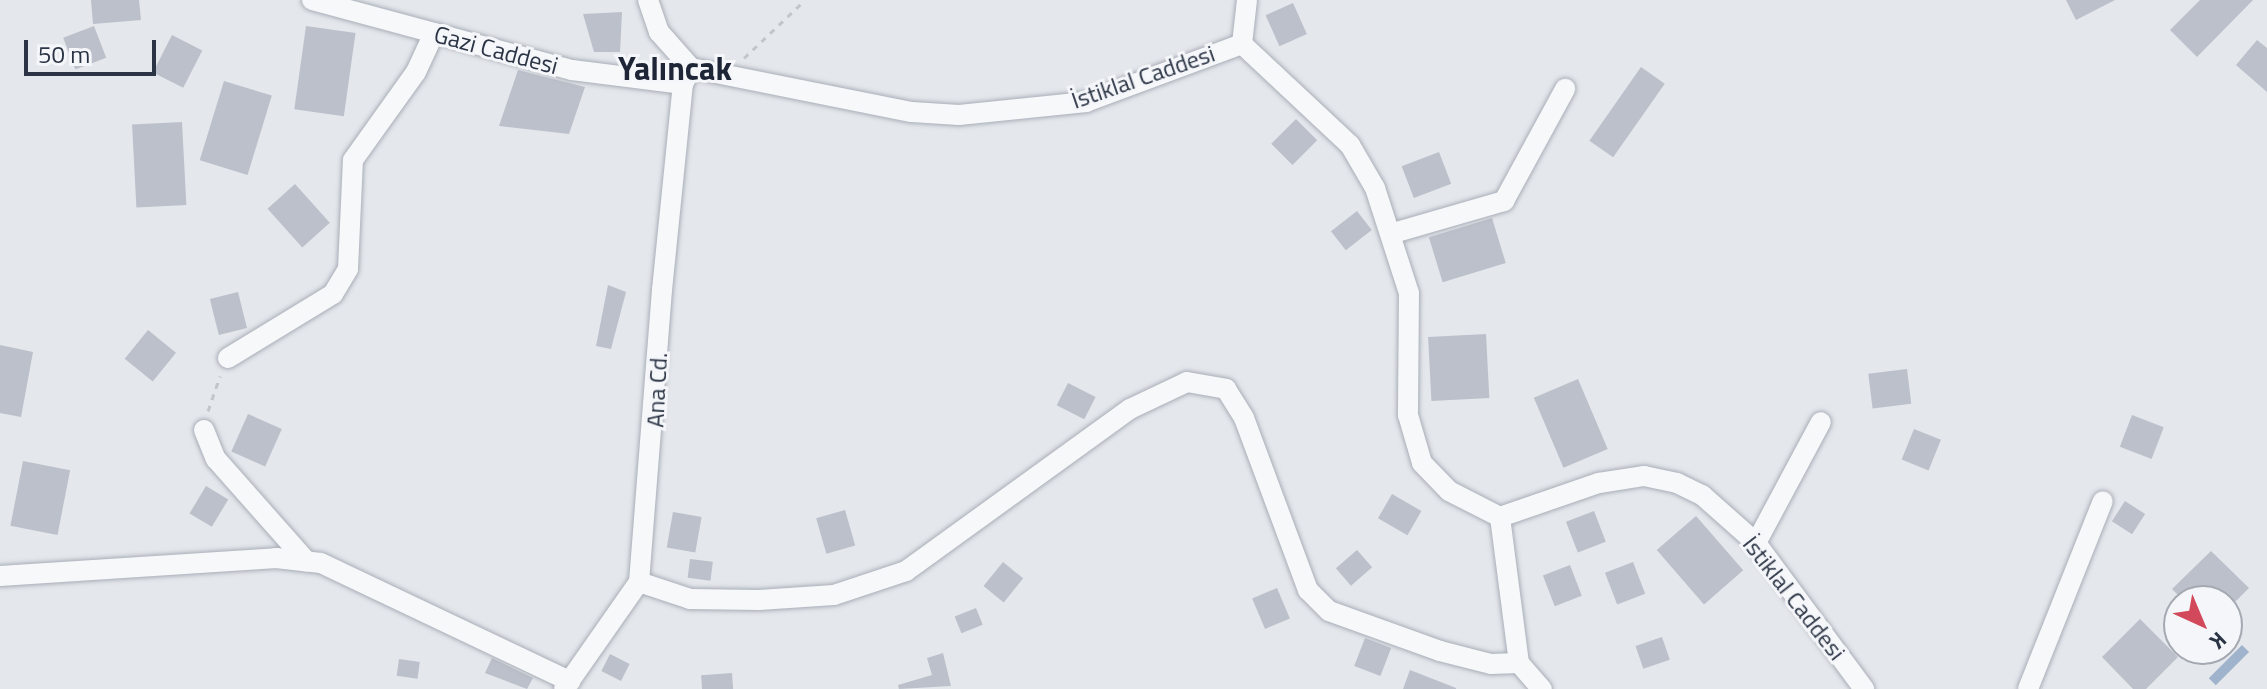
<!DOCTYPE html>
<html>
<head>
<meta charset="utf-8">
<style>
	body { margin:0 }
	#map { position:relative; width:2267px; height:689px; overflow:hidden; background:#e4e7ec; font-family:"Titillium Web",sans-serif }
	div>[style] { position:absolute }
	.water>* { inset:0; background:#9fb4cc; transform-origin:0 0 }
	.building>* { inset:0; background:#bbc0ca; transform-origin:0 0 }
	.path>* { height:3px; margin-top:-1.5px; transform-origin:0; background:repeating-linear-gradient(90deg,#c2c5cb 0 6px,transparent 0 12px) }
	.roads { filter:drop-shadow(0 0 2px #a9aeb7) drop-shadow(0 0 2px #a9aeb7) }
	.minor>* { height:20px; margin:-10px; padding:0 10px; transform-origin:10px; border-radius:10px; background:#f7f8fa }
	span { translate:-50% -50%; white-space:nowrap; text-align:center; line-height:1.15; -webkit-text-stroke:6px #f4f6f9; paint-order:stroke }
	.street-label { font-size:24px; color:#2b3445 }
	.district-label { font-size:32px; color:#1d2536; font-weight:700 }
	.north { position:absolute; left:2163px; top:585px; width:80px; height:80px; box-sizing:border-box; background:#f4f6f9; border:2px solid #a4a8b1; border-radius:50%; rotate:136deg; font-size:22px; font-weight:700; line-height:32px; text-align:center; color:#2b3445 }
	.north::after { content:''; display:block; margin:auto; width:28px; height:36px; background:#d1495b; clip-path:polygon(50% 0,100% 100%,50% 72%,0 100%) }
	.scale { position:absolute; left:24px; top:40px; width:132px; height:36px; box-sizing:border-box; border:4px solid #2b3445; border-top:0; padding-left:10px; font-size:24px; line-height:28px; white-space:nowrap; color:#2b3445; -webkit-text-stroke:6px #f4f6f9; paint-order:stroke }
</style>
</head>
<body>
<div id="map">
	<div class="water">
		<div style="left:2242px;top:645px;width:10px;height:47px;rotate:45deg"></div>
	</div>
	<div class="building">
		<div style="clip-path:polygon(91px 0,139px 0,141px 20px,93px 24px)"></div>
		<div style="clip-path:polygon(2066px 0,2115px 0,2076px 20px)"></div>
		<div style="clip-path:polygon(2200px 0,2253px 0,2197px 57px,2170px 30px)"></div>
		<div style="left:1293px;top:3px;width:34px;height:30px;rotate:66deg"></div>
		<div style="clip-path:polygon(622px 12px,620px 52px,594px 52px,583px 14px)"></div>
		<div style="left:94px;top:26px;width:34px;height:33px;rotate:69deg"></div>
		<div style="left:306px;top:26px;width:50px;height:84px;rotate:8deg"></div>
		<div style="left:172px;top:35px;width:34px;height:42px;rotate:27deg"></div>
		<div style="clip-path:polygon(2257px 40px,2267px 48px,2267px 92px,2236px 65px)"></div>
		<div style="left:1641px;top:67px;width:29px;height:90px;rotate:35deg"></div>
		<div style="clip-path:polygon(518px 70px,585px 87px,569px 134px,499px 126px)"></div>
		<div style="left:224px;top:81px;width:50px;height:83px;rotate:17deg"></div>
		<div style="left:1296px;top:119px;width:30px;height:35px;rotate:45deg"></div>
		<div style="left:182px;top:122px;width:83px;height:50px;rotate:87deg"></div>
		<div style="left:1439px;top:152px;width:34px;height:40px;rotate:69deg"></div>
		<div style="left:295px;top:184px;width:52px;height:37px;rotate:48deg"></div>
		<div style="left:1357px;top:211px;width:24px;height:33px;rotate:52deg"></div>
		<div style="left:1492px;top:218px;width:47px;height:66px;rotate:73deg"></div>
		<div style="clip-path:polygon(608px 285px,626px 292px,611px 349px,596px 346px)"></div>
		<div style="left:238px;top:292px;width:37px;height:29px;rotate:76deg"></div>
		<div style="left:148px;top:330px;width:36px;height:37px;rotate:39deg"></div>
		<div style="left:1486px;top:334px;width:64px;height:58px;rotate:87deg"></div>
		<div style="clip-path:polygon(0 345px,33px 352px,21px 417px,0 413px)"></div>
		<div style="left:1907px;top:369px;width:35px;height:39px;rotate:83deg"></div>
		<div style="left:1578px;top:379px;width:76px;height:48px;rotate:67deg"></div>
		<div style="left:1068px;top:383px;width:31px;height:25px;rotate:27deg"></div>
		<div style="left:248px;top:414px;width:37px;height:41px;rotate:24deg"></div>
		<div style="left:2132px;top:415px;width:34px;height:34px;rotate:21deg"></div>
		<div style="left:1914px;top:429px;width:29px;height:33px;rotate:22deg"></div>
		<div style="left:23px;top:461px;width:48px;height:66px;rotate:11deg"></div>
		<div style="left:206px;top:486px;width:26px;height:32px;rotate:31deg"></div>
		<div style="left:1392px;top:494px;width:34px;height:28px;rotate:30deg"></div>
		<div style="left:2125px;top:501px;width:24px;height:24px;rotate:33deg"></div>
		<div style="left:845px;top:510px;width:37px;height:30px;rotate:74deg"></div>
		<div style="left:1594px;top:511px;width:33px;height:30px;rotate:69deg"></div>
		<div style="left:673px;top:512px;width:29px;height:36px;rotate:10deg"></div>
		<div style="left:1696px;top:516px;width:72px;height:52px;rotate:49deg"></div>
		<div style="left:1357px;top:550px;width:23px;height:28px;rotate:49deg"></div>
		<div style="clip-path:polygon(2211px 551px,2249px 588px,2227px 610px,2227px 601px,2184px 601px,2172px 589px)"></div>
		<div style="left:690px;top:559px;width:23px;height:19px;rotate:7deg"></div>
		<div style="left:1003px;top:562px;width:26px;height:31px;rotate:39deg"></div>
		<div style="left:1633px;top:562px;width:34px;height:30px;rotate:69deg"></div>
		<div style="left:1570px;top:565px;width:33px;height:29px;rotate:69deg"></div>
		<div style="left:1277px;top:588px;width:33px;height:27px;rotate:67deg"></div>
		<div style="left:976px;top:608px;width:18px;height:23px;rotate:68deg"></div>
		<div style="clip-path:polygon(2140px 619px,2178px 657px,2146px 689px,2133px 689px,2102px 657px)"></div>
		<div style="left:1662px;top:637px;width:24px;height:28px;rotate:71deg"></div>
		<div style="left:1365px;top:638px;width:28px;height:30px;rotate:21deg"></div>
		<div style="clip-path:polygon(943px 653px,951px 686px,899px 689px,898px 685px,932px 675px,927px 658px)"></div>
		<div style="left:610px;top:654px;width:22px;height:19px;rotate:27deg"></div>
		<div style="clip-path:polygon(492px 658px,533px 678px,527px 689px,485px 673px)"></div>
		<div style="left:399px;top:659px;width:21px;height:17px;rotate:8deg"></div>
		<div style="clip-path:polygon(1410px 670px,1456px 688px,1456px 689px,1403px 689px)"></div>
		<div style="left:732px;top:673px;width:16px;height:31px;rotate:86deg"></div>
	</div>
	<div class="path">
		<div style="left:744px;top:58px;width:84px;rotate:-43.6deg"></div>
		<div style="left:208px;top:411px;width:37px;rotate:-71deg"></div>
	</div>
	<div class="roads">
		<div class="minor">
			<div style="left:312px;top:0;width:269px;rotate:15.1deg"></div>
			<div style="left:572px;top:70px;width:112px;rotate:7.2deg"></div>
			<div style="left:648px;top:0;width:34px;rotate:71deg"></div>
			<div style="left:659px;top:32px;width:48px;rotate:48.4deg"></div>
			<div style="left:691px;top:68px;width:225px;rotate:11.3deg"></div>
			<div style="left:912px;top:112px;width:47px;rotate:3.7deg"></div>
			<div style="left:959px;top:115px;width:128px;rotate:-5.8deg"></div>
			<div style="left:1086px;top:102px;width:166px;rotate:-20.4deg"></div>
			<div style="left:1242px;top:44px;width:148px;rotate:43.1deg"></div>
			<div style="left:1350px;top:145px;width:50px;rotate:59.8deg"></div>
			<div style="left:1375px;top:188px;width:110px;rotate:72.1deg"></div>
			<div style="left:1409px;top:293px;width:122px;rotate:90.5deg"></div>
			<div style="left:1408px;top:415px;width:50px;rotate:73.7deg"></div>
			<div style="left:1422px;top:463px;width:39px;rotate:46deg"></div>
			<div style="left:1449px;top:491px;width:57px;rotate:27deg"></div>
			<div style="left:1500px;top:517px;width:105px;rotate:-19deg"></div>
			<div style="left:1599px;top:483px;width:46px;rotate:-8.8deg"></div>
			<div style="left:1644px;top:476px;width:34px;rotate:12deg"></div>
			<div style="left:1677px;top:483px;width:28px;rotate:26deg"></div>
			<div style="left:1702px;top:495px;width:72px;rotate:41.6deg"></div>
			<div style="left:1756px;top:543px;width:182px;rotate:53.5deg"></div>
			<div style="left:1242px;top:44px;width:44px;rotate:-83.5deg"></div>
			<div style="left:1393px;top:233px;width:116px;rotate:-16.1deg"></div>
			<div style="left:1504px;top:201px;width:128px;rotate:-61.4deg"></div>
			<div style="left:228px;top:358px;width:123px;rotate:-31.4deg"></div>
			<div style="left:333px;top:294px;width:29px;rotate:-59deg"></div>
			<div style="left:348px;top:269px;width:109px;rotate:-87.4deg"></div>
			<div style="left:353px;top:160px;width:108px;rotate:-54.4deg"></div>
			<div style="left:416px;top:72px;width:43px;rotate:-65.2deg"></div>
			<div style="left:204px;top:430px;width:31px;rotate:68deg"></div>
			<div style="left:216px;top:459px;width:137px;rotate:48.5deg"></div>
			<div style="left:1500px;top:517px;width:147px;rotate:82.6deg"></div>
			<div style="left:1519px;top:663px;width:35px;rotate:49deg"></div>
			<div style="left:1756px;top:543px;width:137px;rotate:-61.8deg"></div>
			<div style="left:0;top:576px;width:277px;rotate:-3.7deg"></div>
			<div style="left:276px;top:558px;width:45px;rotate:6.3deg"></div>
			<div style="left:321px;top:563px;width:276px;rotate:25.4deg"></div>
			<div style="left:639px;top:582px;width:54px;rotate:18.4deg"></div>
			<div style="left:690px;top:599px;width:69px;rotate:0.8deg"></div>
			<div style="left:759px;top:600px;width:75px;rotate:-3.8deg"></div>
			<div style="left:834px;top:595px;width:76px;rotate:-18.4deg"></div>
			<div style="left:906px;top:571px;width:276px;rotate:-35.9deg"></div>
			<div style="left:1130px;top:409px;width:63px;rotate:-25.3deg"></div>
			<div style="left:1187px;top:382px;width:40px;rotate:10deg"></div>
			<div style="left:1226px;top:389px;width:34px;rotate:58deg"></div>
			<div style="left:1244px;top:418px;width:184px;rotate:69.6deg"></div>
			<div style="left:1308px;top:590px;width:30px;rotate:45deg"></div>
			<div style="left:1329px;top:611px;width:118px;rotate:19.8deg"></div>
			<div style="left:1440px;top:651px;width:53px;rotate:14.3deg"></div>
			<div style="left:1491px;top:664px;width:28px;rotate:-2deg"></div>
			<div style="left:564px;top:689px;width:131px;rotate:-55deg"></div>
			<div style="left:639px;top:582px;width:293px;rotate:-85.5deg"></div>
			<div style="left:662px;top:290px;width:207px;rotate:-84.2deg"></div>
			<div style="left:683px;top:84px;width:18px;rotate:-63deg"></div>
			<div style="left:2028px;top:689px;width:202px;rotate:-68.3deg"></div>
		</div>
	</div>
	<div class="street-label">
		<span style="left:496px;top:50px;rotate:15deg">Gazi Caddesi</span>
		<span style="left:1143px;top:77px;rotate:-19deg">İstiklal Caddesi</span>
		<span style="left:657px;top:390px;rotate:-87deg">Ana Cd.</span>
		<span style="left:1794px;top:598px;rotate:52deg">İstiklal Caddesi</span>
	</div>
	<div class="district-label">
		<span style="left:675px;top:68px">Yalıncak</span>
	</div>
	<div class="north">K</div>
	<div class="scale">50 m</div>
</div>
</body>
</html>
